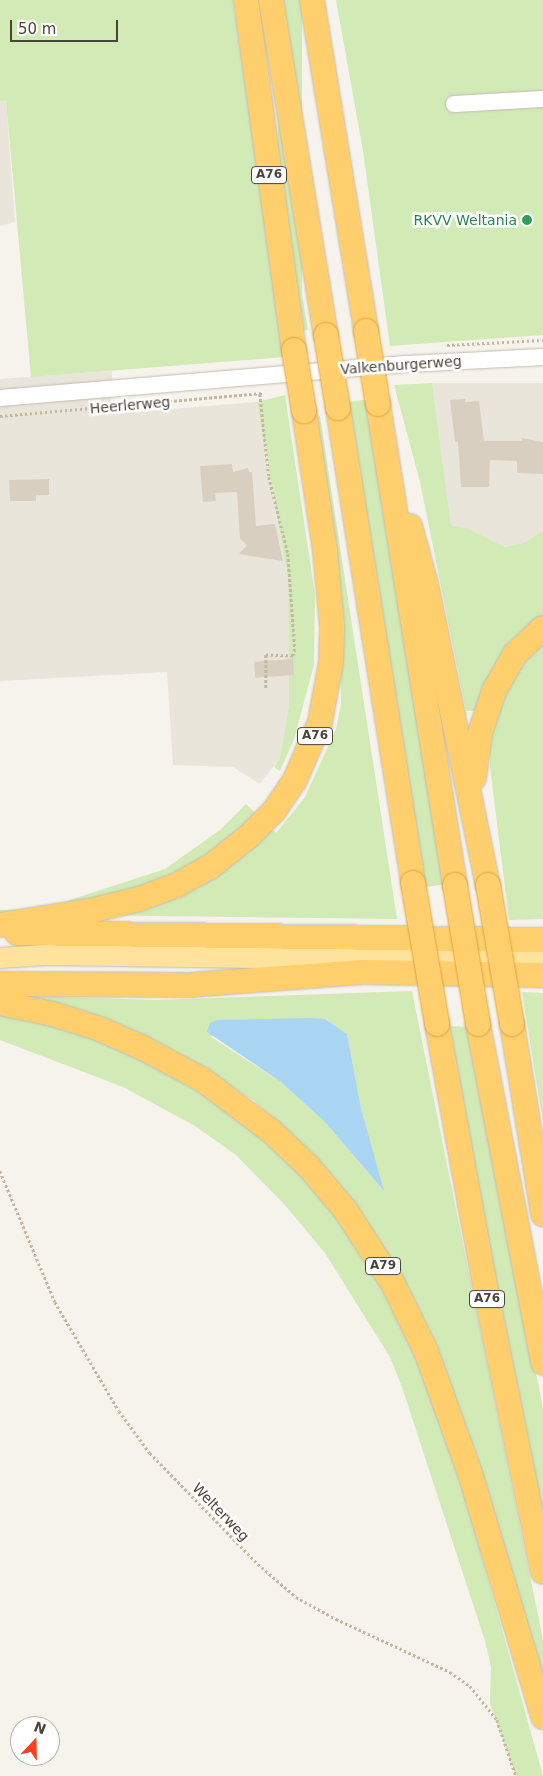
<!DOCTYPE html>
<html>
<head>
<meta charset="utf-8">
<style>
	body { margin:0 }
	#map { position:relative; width:543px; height:1776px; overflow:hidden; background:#f6f3ec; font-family:"DejaVu Sans",sans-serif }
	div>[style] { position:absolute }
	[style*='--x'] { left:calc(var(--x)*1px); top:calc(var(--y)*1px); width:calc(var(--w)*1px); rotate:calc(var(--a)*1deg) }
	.residential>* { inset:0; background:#eae5da }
	.green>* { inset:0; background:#d2eab5; transform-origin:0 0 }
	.water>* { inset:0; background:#a9d4f2 }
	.building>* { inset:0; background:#d8cfc1; transform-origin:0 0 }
	.path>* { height:2.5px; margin-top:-1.25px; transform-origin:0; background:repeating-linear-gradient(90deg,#c4b79f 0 2.5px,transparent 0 5px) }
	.roads { filter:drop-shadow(0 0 1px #c2bbae) drop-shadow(0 0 1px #c2bbae) }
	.minor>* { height:16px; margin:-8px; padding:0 8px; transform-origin:8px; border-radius:8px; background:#fff }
	.major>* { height:20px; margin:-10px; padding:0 10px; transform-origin:10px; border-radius:10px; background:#ffe39c }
	.highway>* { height:24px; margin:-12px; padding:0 12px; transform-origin:12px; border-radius:12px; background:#ffcf6e }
	.bridges { filter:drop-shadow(0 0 1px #e0a43c) drop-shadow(0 0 1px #e0a43c) }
	.highway-bridge>* { height:24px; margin:-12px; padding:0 12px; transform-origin:12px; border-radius:12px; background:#ffcf6e }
	.dots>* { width:14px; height:14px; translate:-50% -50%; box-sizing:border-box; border:2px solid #fff; border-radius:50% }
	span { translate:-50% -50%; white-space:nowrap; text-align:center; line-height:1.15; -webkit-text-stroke:5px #fff; paint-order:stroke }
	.shield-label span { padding:1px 4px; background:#fff; border:1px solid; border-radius:4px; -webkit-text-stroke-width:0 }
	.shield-label { font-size:12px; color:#4b4439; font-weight:700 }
	.leisure-label { font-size:14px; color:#27864d }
	.right { translate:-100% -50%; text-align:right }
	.street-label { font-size:14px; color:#4b4439 }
	.north { position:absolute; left:10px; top:1716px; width:50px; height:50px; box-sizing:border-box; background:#fff; border:1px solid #b7b4b0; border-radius:50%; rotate:21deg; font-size:14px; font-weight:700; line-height:20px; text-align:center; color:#4b4439 }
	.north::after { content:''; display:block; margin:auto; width:18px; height:22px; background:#fc3f1d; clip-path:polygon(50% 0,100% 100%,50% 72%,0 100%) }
	.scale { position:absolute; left:10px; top:20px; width:108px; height:22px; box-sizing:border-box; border:2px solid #4b4439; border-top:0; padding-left:6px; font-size:15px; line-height:18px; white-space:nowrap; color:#4b4439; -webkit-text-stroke:4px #fff; paint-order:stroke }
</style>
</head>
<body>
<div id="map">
	<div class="residential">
		<div style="clip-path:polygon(0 101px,6px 101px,15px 222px,0 226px)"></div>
		<div style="clip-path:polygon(112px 371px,111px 414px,257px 402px,288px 578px,289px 706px,280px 758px,260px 784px,233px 767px,173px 765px,167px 672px,0 681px,0 379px)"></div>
		<div style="clip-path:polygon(432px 383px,543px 383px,543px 531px,523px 543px,505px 547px,467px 528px,451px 525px)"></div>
	</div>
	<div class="green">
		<div style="clip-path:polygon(0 0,233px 0,285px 357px,31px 377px,6px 101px,0 101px)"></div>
		<div style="clip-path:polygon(254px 0,308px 330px,299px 331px)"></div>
		<div style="left:278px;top:0;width:24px;height:336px"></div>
		<div style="clip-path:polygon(336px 0,543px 0,543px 335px,390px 346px,363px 151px)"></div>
		<div style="clip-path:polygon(432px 383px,451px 525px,467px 528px,505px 547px,523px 543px,543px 531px,543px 616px,536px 620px,476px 711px,466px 711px,420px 482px,394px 385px)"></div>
		<div style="clip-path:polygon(285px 395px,315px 595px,314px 665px,294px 739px,280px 771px,274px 767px,280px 758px,289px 706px,288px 578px,257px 402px)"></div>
		<div style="left:369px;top:399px;width:491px;height:24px;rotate:81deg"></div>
		<div style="clip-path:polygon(320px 416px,397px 919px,0 914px,0 910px,42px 909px,165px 869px,220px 830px,246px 804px,276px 833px,305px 797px,336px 729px,341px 704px,339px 614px,313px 417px)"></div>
		<div style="clip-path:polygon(543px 641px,543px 919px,509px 920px,490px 767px,490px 743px,497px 709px,527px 657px)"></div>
		<div style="clip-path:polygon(evenodd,412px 991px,543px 1640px,543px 1702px,439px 1366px,289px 1134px,254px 1101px,190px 1060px,10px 996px,157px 1000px,412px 991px,325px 1019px,347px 1034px,361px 1108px,383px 1190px,325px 1122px,281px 1082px,211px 1037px,249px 1021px,325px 1019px)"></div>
		<div style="clip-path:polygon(522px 992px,543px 993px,543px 1122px)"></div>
		<div style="clip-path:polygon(0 1012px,52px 1023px,141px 1057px,194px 1085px,245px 1120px,317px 1190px,372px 1265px,428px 1381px,456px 1464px,543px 1776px,516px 1776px,490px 1704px,491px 1667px,485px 1641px,402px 1387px,390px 1357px,325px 1253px,284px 1204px,236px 1155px,195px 1126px,123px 1087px,0 1040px)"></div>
		<div style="clip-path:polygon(448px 1026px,470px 1027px,501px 1209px,543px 1407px,543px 1538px)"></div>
	</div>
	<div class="water">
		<div style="clip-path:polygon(308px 1018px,325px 1019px,347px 1034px,361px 1108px,384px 1191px,325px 1122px,281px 1082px,207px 1032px,210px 1023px,217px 1020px)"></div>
	</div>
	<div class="building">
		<div style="clip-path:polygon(465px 399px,465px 402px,479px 401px,484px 441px,522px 441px,522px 438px,543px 442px,543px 474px,517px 473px,517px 461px,490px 460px,489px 487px,461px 487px,458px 442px,455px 442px,450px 400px)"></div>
		<div style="clip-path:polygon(232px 464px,233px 472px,248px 468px,249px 472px,252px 472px,256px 526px,275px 524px,283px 561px,239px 554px,247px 545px,240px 539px,237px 492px,215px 493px,216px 501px,203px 502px,200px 466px)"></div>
		<div style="clip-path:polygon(49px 479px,49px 495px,36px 495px,36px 501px,10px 501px,9px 480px)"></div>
		<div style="left:293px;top:659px;width:16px;height:39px;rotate:86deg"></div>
	</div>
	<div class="path">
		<div style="--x:447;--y:345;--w:96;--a:-3"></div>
		<div style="--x:260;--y:394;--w:83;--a:83.8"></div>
		<div style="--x:269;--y:477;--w:79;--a:76.1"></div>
		<div style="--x:288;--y:554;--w:95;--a:85.8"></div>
		<div style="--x:295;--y:649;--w:7;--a:106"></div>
		<div style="--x:293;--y:656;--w:27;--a:-178"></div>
		<div style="--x:266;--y:655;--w:33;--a:90"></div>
		<div style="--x:0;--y:416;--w:263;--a:-5"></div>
		<div style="--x:0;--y:1171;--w:142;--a:67.2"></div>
		<div style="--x:55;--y:1302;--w:126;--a:59.6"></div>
		<div style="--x:119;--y:1411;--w:52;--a:53.6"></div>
		<div style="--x:150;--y:1453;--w:155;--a:45.8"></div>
		<div style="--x:258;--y:1564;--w:50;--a:41"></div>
		<div style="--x:296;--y:1597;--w:46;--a:28.8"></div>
		<div style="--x:336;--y:1619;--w:126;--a:24.9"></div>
		<div style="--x:450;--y:1672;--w:24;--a:35"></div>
		<div style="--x:470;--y:1686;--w:43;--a:51.5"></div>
		<div style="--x:497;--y:1720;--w:59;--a:71.3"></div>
	</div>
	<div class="roads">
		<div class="minor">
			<div style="--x:454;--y:104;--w:89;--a:-3.2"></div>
			<div style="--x:0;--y:398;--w:409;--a:-4.8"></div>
			<div style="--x:408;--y:364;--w:135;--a:-3"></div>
		</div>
		<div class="major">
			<div style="--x:0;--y:958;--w:45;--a:-3.8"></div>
			<div style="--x:45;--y:955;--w:498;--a:0.8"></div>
		</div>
		<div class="highway">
			<div style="--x:246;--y:0;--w:353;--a:82.2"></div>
			<div style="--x:271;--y:0;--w:339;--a:80.7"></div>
			<div style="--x:312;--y:0;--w:335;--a:80.7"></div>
			<div style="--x:378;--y:404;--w:487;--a:80.9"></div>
			<div style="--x:338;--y:408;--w:481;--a:81"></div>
			<div style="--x:410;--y:526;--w:60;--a:74.6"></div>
			<div style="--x:426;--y:584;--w:307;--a:78.4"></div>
			<div style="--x:474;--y:778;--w:45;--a:-82.4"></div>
			<div style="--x:480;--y:733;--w:44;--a:-71.6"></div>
			<div style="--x:494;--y:691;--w:43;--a:-60.4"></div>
			<div style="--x:515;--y:654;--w:38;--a:-43"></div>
			<div style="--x:0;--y:925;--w:95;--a:-9.1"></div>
			<div style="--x:94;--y:910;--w:46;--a:-13.7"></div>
			<div style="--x:139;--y:899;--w:40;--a:-20.2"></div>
			<div style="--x:177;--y:885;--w:38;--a:-29"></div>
			<div style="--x:210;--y:867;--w:50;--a:-38.5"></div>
			<div style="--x:249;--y:836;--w:35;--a:-45"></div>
			<div style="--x:274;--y:811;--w:37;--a:-56"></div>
			<div style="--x:295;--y:780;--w:63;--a:-66.7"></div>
			<div style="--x:320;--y:722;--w:61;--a:-79.6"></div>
			<div style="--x:331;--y:662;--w:36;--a:-88"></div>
			<div style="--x:332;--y:626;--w:76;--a:-95.3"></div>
			<div style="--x:325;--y:550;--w:141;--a:-98.6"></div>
			<div style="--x:17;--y:933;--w:526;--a:0.76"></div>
			<div style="--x:0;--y:984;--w:190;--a:0.3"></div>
			<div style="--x:190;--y:985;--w:173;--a:-4.3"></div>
			<div style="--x:363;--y:972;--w:180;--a:1"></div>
			<div style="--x:0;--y:1003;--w:54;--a:11.7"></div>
			<div style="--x:53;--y:1014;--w:49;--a:17.7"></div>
			<div style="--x:100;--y:1029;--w:47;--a:23.8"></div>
			<div style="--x:143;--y:1048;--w:68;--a:28.1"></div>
			<div style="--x:203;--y:1080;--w:85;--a:36.9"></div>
			<div style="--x:271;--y:1131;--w:52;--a:43.5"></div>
			<div style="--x:309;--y:1167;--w:57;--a:49.9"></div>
			<div style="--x:346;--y:1211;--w:85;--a:57.1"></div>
			<div style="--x:392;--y:1282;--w:77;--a:63.8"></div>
			<div style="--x:426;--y:1351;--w:130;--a:70.2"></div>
			<div style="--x:470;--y:1473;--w:255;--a:73.3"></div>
			<div style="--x:437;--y:1024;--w:293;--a:79.6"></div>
			<div style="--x:490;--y:1312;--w:265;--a:78.5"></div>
			<div style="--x:478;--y:1024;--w:345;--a:79.1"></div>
			<div style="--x:512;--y:1024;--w:193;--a:80.7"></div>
		</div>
	</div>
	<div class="bridges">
		<div class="highway-bridge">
			<div style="--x:366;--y:331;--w:74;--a:80.7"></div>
			<div style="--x:326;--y:335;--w:74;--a:80.7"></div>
			<div style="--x:294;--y:350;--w:62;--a:80.7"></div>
			<div style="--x:413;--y:883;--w:143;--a:80.3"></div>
			<div style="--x:455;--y:885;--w:141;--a:80.6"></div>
			<div style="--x:488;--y:885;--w:141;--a:80.2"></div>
		</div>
	</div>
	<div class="dots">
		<div style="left:527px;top:220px;background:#2e9e5b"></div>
	</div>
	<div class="shield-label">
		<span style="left:269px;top:175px">A76</span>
		<span style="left:315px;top:736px">A76</span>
		<span style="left:383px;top:1266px">A79</span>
		<span style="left:487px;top:1299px">A76</span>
	</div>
	<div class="leisure-label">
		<span class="right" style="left:517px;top:220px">RKVV Weltania</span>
	</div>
	<div class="street-label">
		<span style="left:401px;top:365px;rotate:-4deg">Valkenburgerweg</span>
		<span style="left:130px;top:405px;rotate:-5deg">Heerlerweg</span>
		<span style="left:221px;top:1512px;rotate:46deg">Welterweg</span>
	</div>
	<div class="north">N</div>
	<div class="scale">50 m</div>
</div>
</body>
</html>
